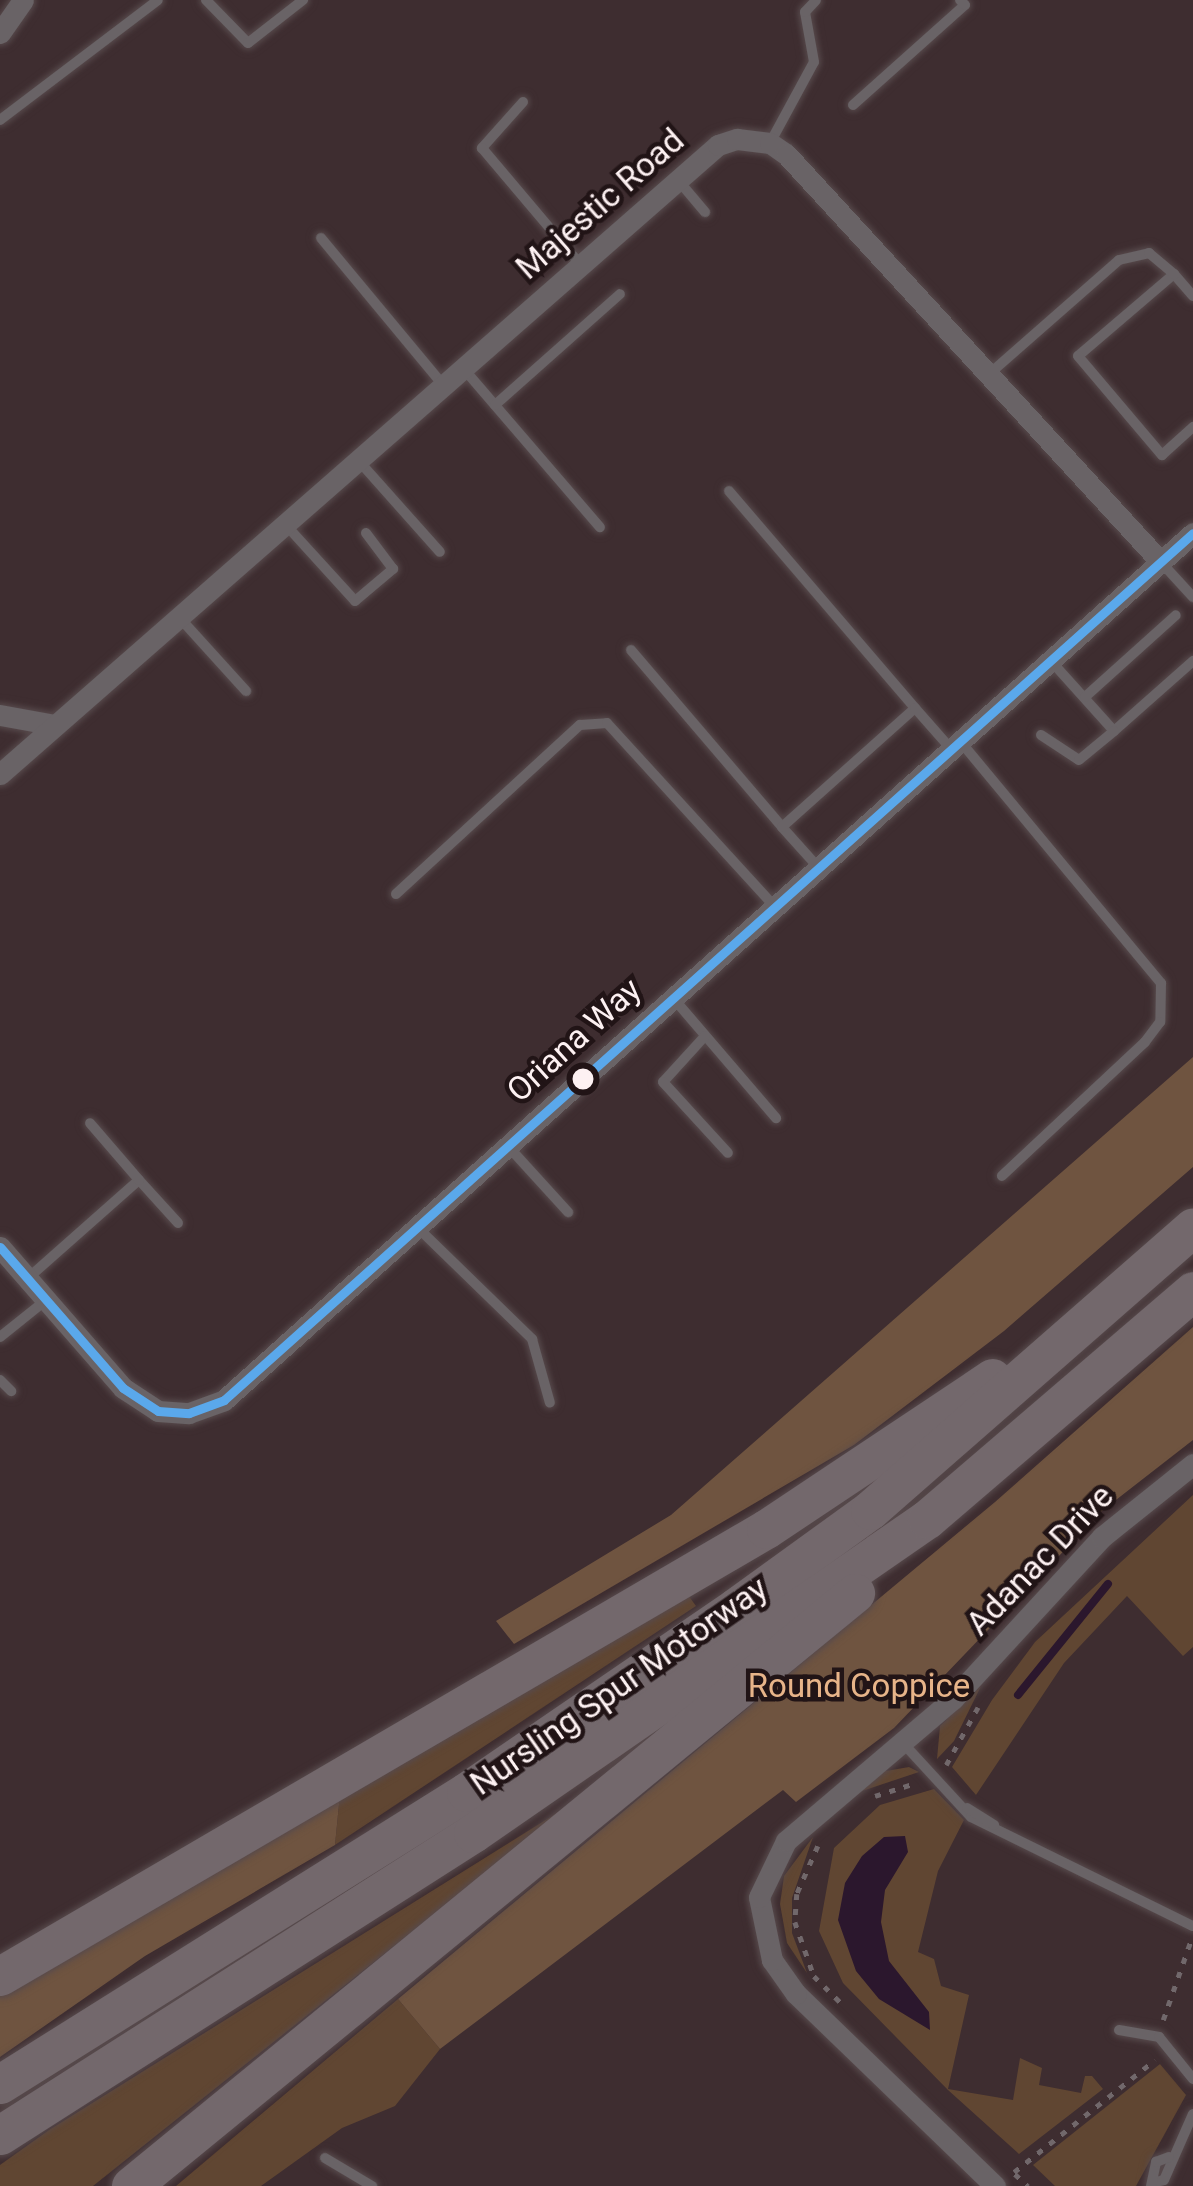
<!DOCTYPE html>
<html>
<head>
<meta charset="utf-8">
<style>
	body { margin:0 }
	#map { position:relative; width:1193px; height:2186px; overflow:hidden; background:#3e2d30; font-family:Roboto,sans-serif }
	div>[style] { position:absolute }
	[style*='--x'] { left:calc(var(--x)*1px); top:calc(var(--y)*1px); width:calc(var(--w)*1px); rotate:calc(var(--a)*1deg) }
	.green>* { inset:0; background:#604632 }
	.forest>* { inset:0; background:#6f5440 }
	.water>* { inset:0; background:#2b172d }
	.stream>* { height:8px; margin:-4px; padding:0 4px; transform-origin:4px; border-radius:4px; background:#2b172d }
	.path>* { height:4.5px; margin-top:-2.25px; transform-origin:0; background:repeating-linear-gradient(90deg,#71686b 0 6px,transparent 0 15px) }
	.roads { filter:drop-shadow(0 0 3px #574a4c) drop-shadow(0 0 3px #574a4c) }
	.lane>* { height:10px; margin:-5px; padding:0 5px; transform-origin:5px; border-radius:5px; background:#696366 }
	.street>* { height:21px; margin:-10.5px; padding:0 10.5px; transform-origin:10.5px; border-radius:10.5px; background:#696366 }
	.highway>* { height:39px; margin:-19.5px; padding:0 19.5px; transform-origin:19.5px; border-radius:19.5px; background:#73686c }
	.bus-1>* { height:9px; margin:-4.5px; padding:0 4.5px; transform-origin:4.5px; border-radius:4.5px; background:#5aa8eb }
	.dots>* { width:33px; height:33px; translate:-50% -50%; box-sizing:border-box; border:6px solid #211416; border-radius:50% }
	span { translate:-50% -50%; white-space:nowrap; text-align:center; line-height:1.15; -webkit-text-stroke:9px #211416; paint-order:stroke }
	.street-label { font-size:33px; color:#fdf1f2 }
	.park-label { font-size:33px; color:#e7b489 }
</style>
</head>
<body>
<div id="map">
	<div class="green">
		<div style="clip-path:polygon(1193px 1495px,1193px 1647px,1183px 1656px,1127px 1596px,1064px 1663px,976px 1795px,952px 1767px,992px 1700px,1035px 1642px)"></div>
		<div style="clip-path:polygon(688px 1595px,696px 1606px,335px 1845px,340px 1794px)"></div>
		<div style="clip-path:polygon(981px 1686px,954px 1741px,937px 1759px,940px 1726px)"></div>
		<div style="clip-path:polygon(909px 1767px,919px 1772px,859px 1792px,880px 1772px)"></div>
		<div style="clip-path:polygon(934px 1789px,964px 1820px,938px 1871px,918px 1952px,934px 1959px,941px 1986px,969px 1995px,948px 2089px,1013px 2100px,1020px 2058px,1042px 2068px,1039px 2085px,1081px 2093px,1085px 2076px,1092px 2076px,1103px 2089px,1019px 2154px,948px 2090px,843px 1983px,819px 1931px,834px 1848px,880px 1805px)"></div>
		<div style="clip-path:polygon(576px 1801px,93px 2186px,0 2186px,0 2165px,49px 2130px)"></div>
		<div style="clip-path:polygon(813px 1837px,792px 1898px,792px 1933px,807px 1973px,787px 1943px,780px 1904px,784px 1876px)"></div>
		<div style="clip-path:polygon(398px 1999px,440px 2049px,395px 2106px,342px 2128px,261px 2186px,176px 2186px)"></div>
		<div style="clip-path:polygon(1160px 2064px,1186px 2095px,1136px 2186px,1055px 2186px,1033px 2165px)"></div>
	</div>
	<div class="forest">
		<div style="clip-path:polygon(1193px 1057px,1193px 1167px,1004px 1331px,854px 1445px,514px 1644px,496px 1621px,671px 1515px)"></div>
		<div style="clip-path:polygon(1193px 1327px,1193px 1440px,1103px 1510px,894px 1728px,796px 1802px,783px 1790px,440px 2049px,398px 1999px,995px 1502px)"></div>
		<div style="clip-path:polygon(340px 1794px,335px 1845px,145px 1956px,0 2057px,0 1992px)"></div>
	</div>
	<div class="water">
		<div style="clip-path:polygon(905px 1836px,908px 1852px,885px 1890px,881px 1922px,889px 1961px,929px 2012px,930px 2030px,879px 1999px,856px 1971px,838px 1920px,845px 1883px,862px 1856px,884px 1837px)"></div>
	</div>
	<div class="stream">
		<div style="--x:1018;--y:1695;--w:143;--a:-51"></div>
	</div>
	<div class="path">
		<div style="--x:946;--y:1765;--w:66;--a:-61.1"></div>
		<div style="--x:875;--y:1796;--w:43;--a:-17.6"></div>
		<div style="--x:818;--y:1846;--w:52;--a:113.6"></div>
		<div style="--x:797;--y:1894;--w:28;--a:94"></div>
		<div style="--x:795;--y:1922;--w:57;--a:70.6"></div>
		<div style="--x:814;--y:1976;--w:37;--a:45"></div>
		<div style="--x:1163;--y:2020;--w:85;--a:-70.7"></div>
		<div style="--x:1014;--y:2172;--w:180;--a:-38.5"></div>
		<div style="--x:1015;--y:2174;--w:18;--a:43"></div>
	</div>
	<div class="roads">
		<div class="lane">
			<div style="--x:206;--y:0;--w:60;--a:45.7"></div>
			<div style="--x:248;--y:43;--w:70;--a:-38"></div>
			<div style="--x:523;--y:102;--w:62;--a:131.7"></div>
			<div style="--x:482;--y:148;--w:153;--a:49.8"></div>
			<div style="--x:853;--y:105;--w:150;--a:-41.8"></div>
			<div style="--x:965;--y:5;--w:7;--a:-135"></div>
			<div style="--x:0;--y:120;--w:198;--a:-37.2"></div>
			<div style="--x:770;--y:143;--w:92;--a:-61.5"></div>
			<div style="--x:814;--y:62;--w:51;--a:-100.2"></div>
			<div style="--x:805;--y:12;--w:16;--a:-47"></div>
			<div style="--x:678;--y:180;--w:42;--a:49.8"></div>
			<div style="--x:321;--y:238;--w:191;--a:50.3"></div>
			<div style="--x:1193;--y:296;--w:29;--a:-131"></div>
			<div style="--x:1174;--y:274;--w:126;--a:139.5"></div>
			<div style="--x:1078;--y:356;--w:130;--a:49.7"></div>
			<div style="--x:1162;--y:455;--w:42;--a:-42.1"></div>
			<div style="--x:463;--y:368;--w:210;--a:49.3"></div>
			<div style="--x:988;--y:375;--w:174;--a:-41.3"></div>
			<div style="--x:1119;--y:260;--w:31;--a:-13"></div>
			<div style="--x:1149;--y:253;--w:33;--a:40"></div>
			<div style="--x:495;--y:405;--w:167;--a:-41.6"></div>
			<div style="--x:358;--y:460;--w:123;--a:48.3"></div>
			<div style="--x:729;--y:491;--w:286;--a:49.4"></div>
			<div style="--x:285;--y:524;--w:104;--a:47.7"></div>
			<div style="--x:355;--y:601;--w:50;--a:-40.1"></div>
			<div style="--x:393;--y:569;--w:45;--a:-126.9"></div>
			<div style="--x:1160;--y:561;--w:49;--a:47.5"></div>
			<div style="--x:179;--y:617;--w:100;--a:47.8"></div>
			<div style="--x:631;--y:650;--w:233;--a:49.5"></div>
			<div style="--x:1051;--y:661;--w:94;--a:48"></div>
			<div style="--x:1114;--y:731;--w:106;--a:-41.5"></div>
			<div style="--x:1085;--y:697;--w:122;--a:-42"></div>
			<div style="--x:1041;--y:735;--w:45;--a:33.3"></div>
			<div style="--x:1079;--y:760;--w:45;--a:-39.6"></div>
			<div style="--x:960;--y:741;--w:315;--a:50.3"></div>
			<div style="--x:1161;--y:983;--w:39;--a:91"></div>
			<div style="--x:1160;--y:1022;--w:25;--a:127"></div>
			<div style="--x:1145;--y:1042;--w:196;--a:136.9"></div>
			<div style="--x:817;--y:866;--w:52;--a:-131.9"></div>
			<div style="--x:782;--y:827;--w:178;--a:-41.8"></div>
			<div style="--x:915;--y:708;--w:55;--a:48.7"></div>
			<div style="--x:396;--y:894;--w:250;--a:-42.6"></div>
			<div style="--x:580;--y:725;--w:27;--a:-4"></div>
			<div style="--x:607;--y:723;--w:246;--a:47.6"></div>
			<div style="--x:674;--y:999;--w:157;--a:49.4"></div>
			<div style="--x:705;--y:1036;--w:62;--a:132.4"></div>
			<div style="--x:663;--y:1082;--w:96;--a:47.5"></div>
			<div style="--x:507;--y:1145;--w:91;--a:47.7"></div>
			<div style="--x:139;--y:1180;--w:58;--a:47.8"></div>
			<div style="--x:417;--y:1227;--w:161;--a:44.2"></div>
			<div style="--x:532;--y:1339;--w:66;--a:74.3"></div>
			<div style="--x:27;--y:1279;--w:149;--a:-41.5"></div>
			<div style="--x:139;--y:1180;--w:75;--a:-130.7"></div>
			<div style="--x:0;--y:1337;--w:59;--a:-38.8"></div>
			<div style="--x:0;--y:1380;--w:16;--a:45"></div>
			<div style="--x:903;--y:1743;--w:100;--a:47.4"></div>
			<div style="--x:971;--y:1817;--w:247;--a:26.2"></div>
			<div style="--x:967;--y:1808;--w:32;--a:32"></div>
			<div style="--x:1119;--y:2030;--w:41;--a:9.9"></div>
			<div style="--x:1159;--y:2037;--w:54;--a:51"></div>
			<div style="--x:325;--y:2158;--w:55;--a:30.8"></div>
			<div style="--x:1152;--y:2183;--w:12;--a:-14"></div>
			<div style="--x:1164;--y:2180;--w:72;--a:-66.3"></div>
			<div style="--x:1151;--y:2186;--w:25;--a:-78"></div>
			<div style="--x:1156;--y:2162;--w:14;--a:-21"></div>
		</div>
		<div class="street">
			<div style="--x:0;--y:33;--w:40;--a:-55.1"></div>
			<div style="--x:0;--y:715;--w:56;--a:10.3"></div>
			<div style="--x:0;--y:774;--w:955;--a:-41.22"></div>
			<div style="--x:718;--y:145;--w:20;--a:-18"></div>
			<div style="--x:737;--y:139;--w:33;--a:7"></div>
			<div style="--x:770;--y:143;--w:19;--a:35"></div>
			<div style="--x:786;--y:154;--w:553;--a:47.42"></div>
			<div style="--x:0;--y:1247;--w:187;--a:48.9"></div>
			<div style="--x:123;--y:1388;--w:42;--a:33.3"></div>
			<div style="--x:158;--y:1411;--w:31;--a:4"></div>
			<div style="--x:189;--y:1413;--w:37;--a:-20"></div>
			<div style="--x:224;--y:1400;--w:1300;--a:-41.82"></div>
			<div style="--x:995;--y:2186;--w:277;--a:-136"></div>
			<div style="--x:796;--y:1994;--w:42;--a:-125.2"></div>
			<div style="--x:772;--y:1960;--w:64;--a:-101.7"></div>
			<div style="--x:759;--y:1897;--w:62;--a:-64.3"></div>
			<div style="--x:786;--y:1841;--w:219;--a:-40.4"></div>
			<div style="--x:953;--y:1699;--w:220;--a:-47.4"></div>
			<div style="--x:1102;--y:1537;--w:117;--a:-38.7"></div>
		</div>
		<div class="highway">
			<div style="--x:0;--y:1976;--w:887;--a:-30.27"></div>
			<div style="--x:766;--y:1529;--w:272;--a:-33.7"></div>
			<div style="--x:0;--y:2084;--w:550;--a:-32.07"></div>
			<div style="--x:466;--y:1792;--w:327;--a:-34.4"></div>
			<div style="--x:736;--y:1607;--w:165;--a:-35.9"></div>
			<div style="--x:870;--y:1510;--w:429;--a:-41.2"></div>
			<div style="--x:0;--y:2135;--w:561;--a:-32.56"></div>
			<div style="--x:473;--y:1833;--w:552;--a:-34.67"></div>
			<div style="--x:927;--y:1519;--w:350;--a:-40.6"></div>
			<div style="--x:131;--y:2186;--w:936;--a:-39.32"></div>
		</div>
	</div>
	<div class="bus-1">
		<div style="--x:0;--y:1247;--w:187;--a:48.9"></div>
		<div style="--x:123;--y:1388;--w:42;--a:33.3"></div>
		<div style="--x:158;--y:1411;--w:31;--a:4"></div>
		<div style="--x:189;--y:1413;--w:37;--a:-20"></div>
		<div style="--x:224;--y:1400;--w:1300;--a:-41.82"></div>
	</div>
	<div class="dots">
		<div style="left:583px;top:1079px;background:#fdf1f2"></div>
	</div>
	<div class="street-label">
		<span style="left:600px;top:204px;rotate:-41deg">Majestic Road</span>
		<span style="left:574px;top:1040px;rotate:-42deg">Oriana Way</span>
		<span style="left:1040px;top:1560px;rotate:-46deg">Adanac Drive</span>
		<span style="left:619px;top:1686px;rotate:-35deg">Nursling Spur Motorway</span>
	</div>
	<div class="park-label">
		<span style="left:859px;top:1686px">Round Coppice</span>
	</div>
</div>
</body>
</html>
